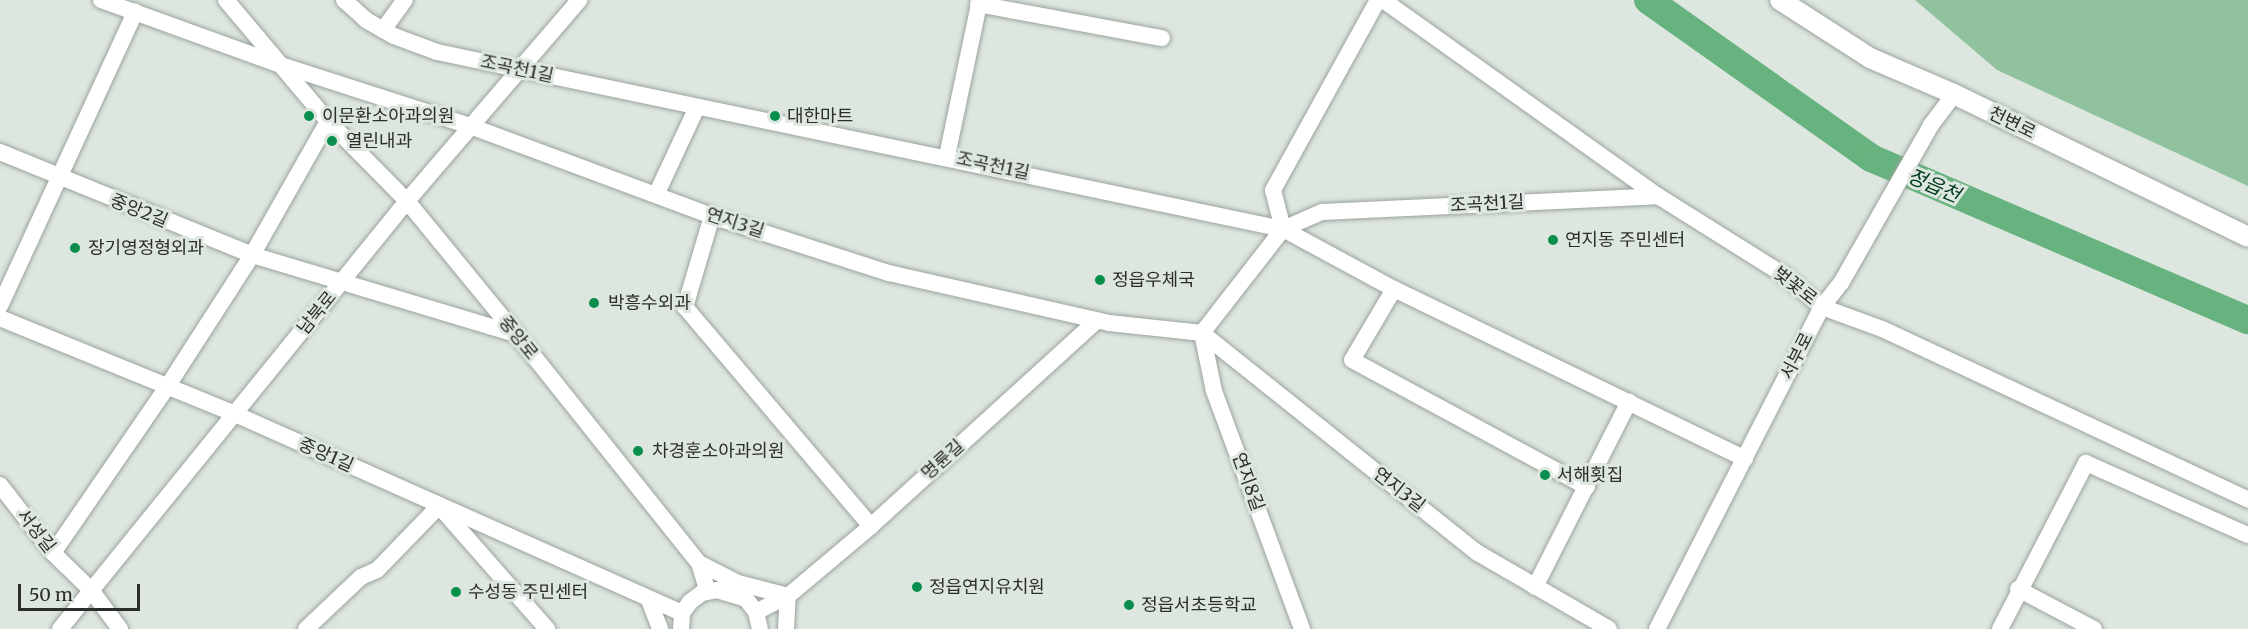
<!DOCTYPE html>
<html>
<head>
<meta charset="utf-8">
<style>
	body { margin:0 }
	#map { position:relative; width:2248px; height:629px; overflow:hidden; background:#dde6df; font-family:Merriweather,"Noto Sans KR",serif }
	div>[style] { position:absolute }
	[style*='--x'] { left:calc(var(--x)*1px); top:calc(var(--y)*1px); width:calc(var(--w)*1px); rotate:calc(var(--a)*1deg) }
	.green>* { inset:0; background:#91c29e }
	.river>* { height:28px; margin:-14px; padding:0 14px; transform-origin:14px; border-radius:14px; background:#67b37f }
	.roads { filter:drop-shadow(0 0 2px #9ba39d) drop-shadow(0 0 2px #9ba39d) }
	.minor>* { height:16px; margin:-8px; padding:0 8px; transform-origin:8px; border-radius:8px; background:#fff }
	.major>* { height:20px; margin:-10px; padding:0 10px; transform-origin:10px; border-radius:10px; background:#fff }
	.dots>* { width:16px; height:16px; translate:-50% -50%; box-sizing:border-box; border:3px solid #dde6df; border-radius:50% }
	span { translate:-50% -50%; white-space:nowrap; text-align:center; line-height:1.15; -webkit-text-stroke:6px #dde6df; paint-order:stroke }
	.street-label { font-size:18px; color:#2b2f2c }
	.poi-label { font-size:18px; color:#2b2f2c }
	.left { translate:0 -50%; text-align:left }
	.water-label { font-size:20px; color:#003c1b; font-style:italic }
	.scale { position:absolute; left:18px; top:584px; width:122px; height:27px; box-sizing:border-box; border:3px solid #2b2f2c; border-top:0; padding-left:8px; font-size:18px; line-height:21px; white-space:nowrap; color:#2b2f2c; -webkit-text-stroke:4px #dde6df; paint-order:stroke }
</style>
</head>
<body>
<div id="map">
	<div class="green">
		<div style="clip-path:polygon(1915px 0,2248px 0,2248px 186px,1997px 70px)"></div>
	</div>
	<div class="river">
		<div style="--x:1648;--y:0;--w:273;--a:35.3"></div>
		<div style="--x:1871;--y:158;--w:410;--a:23.3"></div>
	</div>
	<div class="roads">
		<div class="minor">
			<div style="--x:101;--y:0;--w:191;--a:19.9"></div>
			<div style="--x:281;--y:65;--w:199;--a:17.9"></div>
			<div style="--x:470;--y:126;--w:258;--a:20.4"></div>
			<div style="--x:712;--y:216;--w:186;--a:17.9"></div>
			<div style="--x:889;--y:273;--w:226;--a:12.8"></div>
			<div style="--x:1109;--y:323;--w:94;--a:6.1"></div>
			<div style="--x:1202;--y:333;--w:353;--a:38.6"></div>
			<div style="--x:1478;--y:553;--w:151;--a:30.1"></div>
			<div style="--x:226;--y:0;--w:158;--a:49.9"></div>
			<div style="--x:328;--y:121;--w:112;--a:45.4"></div>
			<div style="--x:407;--y:201;--w:172;--a:50.7"></div>
			<div style="--x:516;--y:334;--w:293;--a:51.4"></div>
			<div style="--x:699;--y:563;--w:30;--a:73"></div>
			<div style="--x:344;--y:0;--w:30;--a:42"></div>
			<div style="--x:366;--y:20;--w:32;--a:30"></div>
			<div style="--x:394;--y:36;--w:46;--a:20.4"></div>
			<div style="--x:437;--y:52;--w:864;--a:11.82"></div>
			<div style="--x:1283;--y:229;--w:43;--a:-23.6"></div>
			<div style="--x:1322;--y:212;--w:336;--a:-2.7"></div>
			<div style="--x:1383;--y:0;--w:338;--a:35.5"></div>
			<div style="--x:1658;--y:196;--w:149;--a:32.1"></div>
			<div style="--x:1784;--y:275;--w:50;--a:40.1"></div>
			<div style="--x:1822;--y:307;--w:64;--a:20.1"></div>
			<div style="--x:1882;--y:329;--w:404;--a:25"></div>
			<div style="--x:978;--y:4;--w:187;--a:10.5"></div>
			<div style="--x:383;--y:30;--w:37;--a:-54"></div>
			<div style="--x:0;--y:152;--w:272;--a:22.2"></div>
			<div style="--x:252;--y:255;--w:276;--a:16.7"></div>
			<div style="--x:947;--y:156;--w:159;--a:-78.1"></div>
			<div style="--x:656;--y:195;--w:97;--a:-65"></div>
			<div style="--x:712;--y:216;--w:95;--a:106.5"></div>
			<div style="--x:685;--y:307;--w:287;--a:49.7"></div>
			<div style="--x:1283;--y:229;--w:126;--a:28.4"></div>
			<div style="--x:1394;--y:289;--w:390;--a:25.8"></div>
			<div style="--x:1283;--y:229;--w:132;--a:127.9"></div>
			<div style="--x:1202;--y:333;--w:59;--a:78.3"></div>
			<div style="--x:1214;--y:391;--w:254;--a:69.7"></div>
			<div style="--x:1283;--y:229;--w:40;--a:-104.4"></div>
			<div style="--x:1273;--y:190;--w:217;--a:-61.1"></div>
			<div style="--x:1394;--y:289;--w:82;--a:120.6"></div>
			<div style="--x:1352;--y:360;--w:267;--a:28.4"></div>
			<div style="--x:0;--y:306;--w:324;--a:-65.3"></div>
			<div style="--x:0;--y:318;--w:254;--a:22.2"></div>
			<div style="--x:235;--y:414;--w:489;--a:24"></div>
			<div style="--x:0;--y:485;--w:86;--a:52.1"></div>
			<div style="--x:53;--y:553;--w:53;--a:44.2"></div>
			<div style="--x:91;--y:590;--w:49;--a:53.4"></div>
			<div style="--x:53;--y:553;--w:201;--a:-55.5"></div>
			<div style="--x:167;--y:387;--w:157;--a:-57.2"></div>
			<div style="--x:252;--y:255;--w:154;--a:-60.4"></div>
			<div style="--x:699;--y:563;--w:44;--a:27.1"></div>
			<div style="--x:738;--y:583;--w:52;--a:14.6"></div>
			<div style="--x:1535;--y:587;--w:208;--a:-63.1"></div>
			<div style="--x:2018;--y:589;--w:86;--a:27.8"></div>
			<div style="--x:649;--y:600;--w:31;--a:69"></div>
			<div style="--x:756;--y:612;--w:36;--a:-27"></div>
			<div style="--x:788;--y:596;--w:109;--a:-40.1"></div>
			<div style="--x:871;--y:526;--w:304;--a:-42.3"></div>
			<div style="--x:60;--y:629;--w:551;--a:-50.97"></div>
			<div style="--x:407;--y:201;--w:265;--a:-49.4"></div>
			<div style="--x:306;--y:629;--w:76;--a:-43.4"></div>
			<div style="--x:361;--y:577;--w:17;--a:-24"></div>
			<div style="--x:377;--y:570;--w:89;--a:-45.9"></div>
			<div style="--x:439;--y:506;--w:164;--a:48.7"></div>
			<div style="--x:681;--y:629;--w:16;--a:-86"></div>
			<div style="--x:682;--y:613;--w:14;--a:-54"></div>
			<div style="--x:690;--y:602;--w:15;--a:-37"></div>
			<div style="--x:702;--y:593;--w:15;--a:-11"></div>
			<div style="--x:717;--y:590;--w:30;--a:17"></div>
			<div style="--x:746;--y:599;--w:16;--a:52"></div>
			<div style="--x:756;--y:612;--w:17;--a:77"></div>
			<div style="--x:786;--y:629;--w:33;--a:-87"></div>
			<div style="--x:1657;--y:629;--w:362;--a:-62.9"></div>
			<div style="--x:1822;--y:307;--w:31;--a:-52"></div>
			<div style="--x:1841;--y:283;--w:182;--a:-60.3"></div>
			<div style="--x:1931;--y:125;--w:39;--a:-53"></div>
			<div style="--x:2000;--y:629;--w:187;--a:-62.6"></div>
			<div style="--x:2086;--y:463;--w:177;--a:24"></div>
		</div>
		<div class="major">
			<div style="--x:1780;--y:0;--w:107;--a:32.8"></div>
			<div style="--x:1870;--y:58;--w:91;--a:23.2"></div>
			<div style="--x:1954;--y:94;--w:327;--a:25.9"></div>
		</div>
	</div>
	<div class="dots">
		<div style="left:309px;top:116px;background:#098e4b"></div>
		<div style="left:775px;top:116px;background:#098e4b"></div>
		<div style="left:332px;top:141px;background:#098e4b"></div>
		<div style="left:1553px;top:240px;background:#098e4b"></div>
		<div style="left:75px;top:248px;background:#098e4b"></div>
		<div style="left:1100px;top:280px;background:#098e4b"></div>
		<div style="left:594px;top:303px;background:#098e4b"></div>
		<div style="left:638px;top:451px;background:#098e4b"></div>
		<div style="left:1545px;top:475px;background:#098e4b"></div>
		<div style="left:917px;top:587px;background:#098e4b"></div>
		<div style="left:456px;top:592px;background:#098e4b"></div>
		<div style="left:1129px;top:605px;background:#098e4b"></div>
	</div>
	<div class="street-label">
		<span style="left:517px;top:69px;rotate:12deg">조곡천1길</span>
		<span style="left:2012px;top:123px;rotate:26deg">천변로</span>
		<span style="left:993px;top:166px;rotate:12deg">조곡천1길</span>
		<span style="left:1487px;top:204px;rotate:-3deg">조곡천1길</span>
		<span style="left:139px;top:211px;rotate:22deg">중앙2길</span>
		<span style="left:735px;top:223px;rotate:18deg">연지3길</span>
		<span style="left:1795px;top:286px;rotate:38deg">벚꽃로</span>
		<span style="left:317px;top:313px;rotate:-51deg">남북로</span>
		<span style="left:518px;top:338px;rotate:51deg">중앙로</span>
		<span style="left:1797px;top:356px;rotate:-63deg">서부로</span>
		<span style="left:326px;top:455px;rotate:24deg">중앙1길</span>
		<span style="left:943px;top:460px;rotate:-42deg">명륜길</span>
		<span style="left:1248px;top:482px;rotate:70deg">연지8길</span>
		<span style="left:1399px;top:490px;rotate:38deg">연지3길</span>
		<span style="left:36px;top:531px;rotate:52deg">서성길</span>
	</div>
	<div class="poi-label">
		<span class="left" style="left:322px;top:116px">이문환소아과의원</span>
		<span class="left" style="left:787px;top:116px">대한마트</span>
		<span class="left" style="left:346px;top:141px">열린내과</span>
		<span class="left" style="left:1565px;top:240px">연지동 주민센터</span>
		<span class="left" style="left:88px;top:248px">장기영정형외과</span>
		<span class="left" style="left:1112px;top:280px">정읍우체국</span>
		<span class="left" style="left:608px;top:303px">박흥수외과</span>
		<span class="left" style="left:652px;top:451px">차경훈소아과의원</span>
		<span class="left" style="left:1557px;top:475px">서해횟집</span>
		<span class="left" style="left:929px;top:587px">정읍연지유치원</span>
		<span class="left" style="left:468px;top:592px">수성동 주민센터</span>
		<span class="left" style="left:1141px;top:605px">정읍서초등학교</span>
	</div>
	<div class="water-label">
		<span style="left:1934px;top:185px;rotate:23deg">정읍천</span>
	</div>
	<div class="scale">50 m</div>
</div>
</body>
</html>
